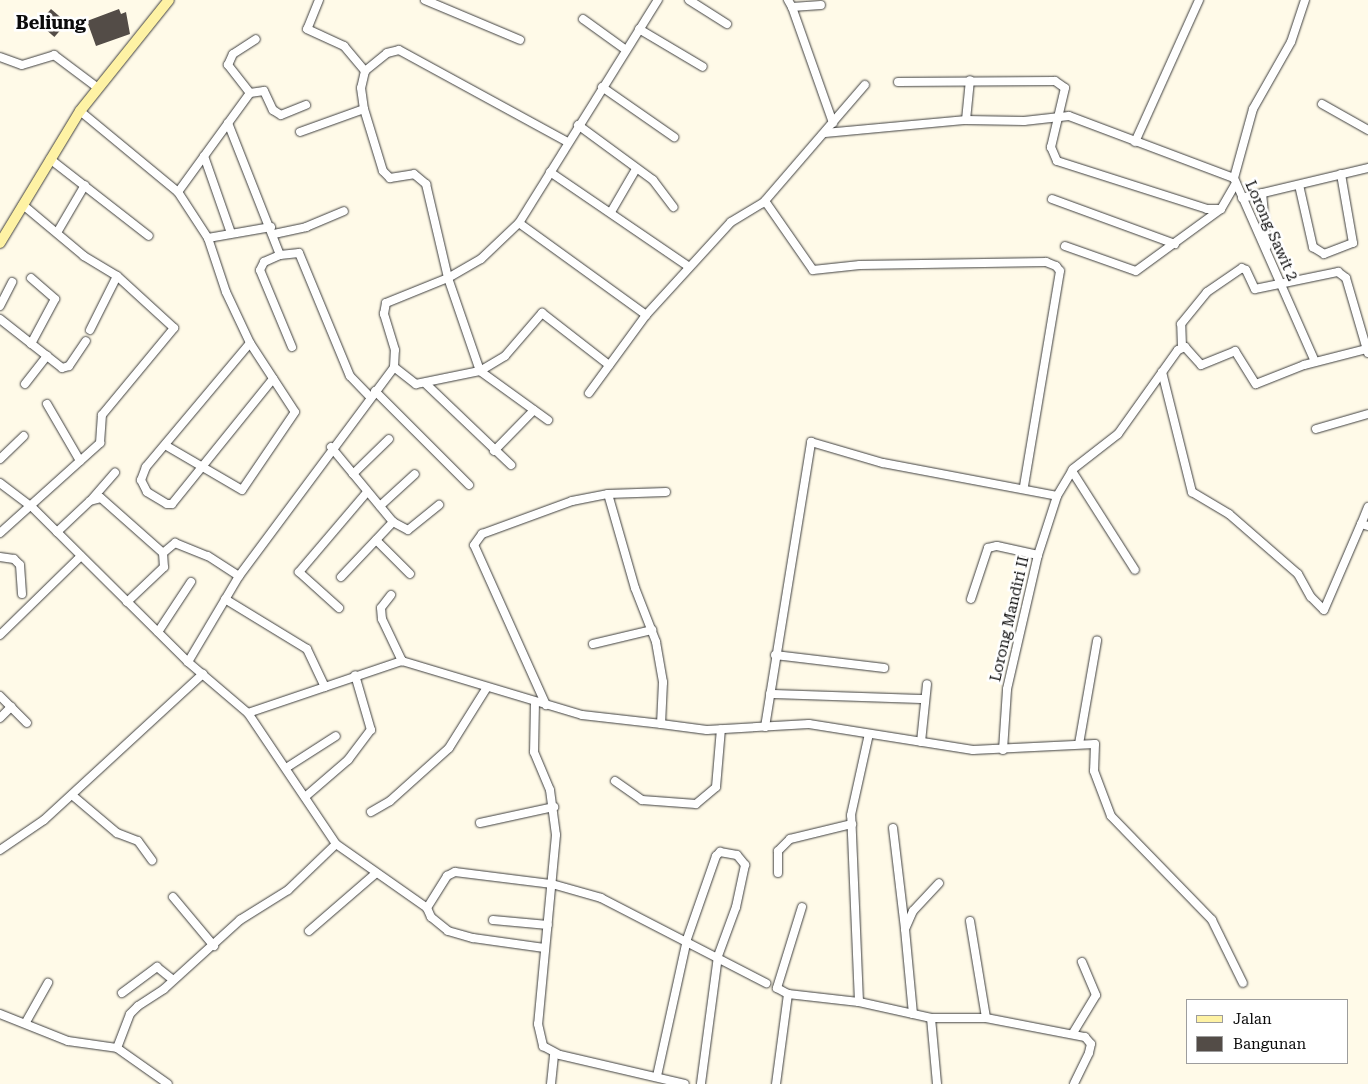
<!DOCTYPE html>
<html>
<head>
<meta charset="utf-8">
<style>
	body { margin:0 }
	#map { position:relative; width:1368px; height:1084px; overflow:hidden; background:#fffae8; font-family:"Roboto Serif",serif }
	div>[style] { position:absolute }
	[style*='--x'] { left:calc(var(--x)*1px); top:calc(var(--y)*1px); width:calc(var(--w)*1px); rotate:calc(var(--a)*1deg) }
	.building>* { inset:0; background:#534c47; transform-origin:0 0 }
	.roads { filter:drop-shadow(0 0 1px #3e3e3e) drop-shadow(0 0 1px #3e3e3e) }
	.minor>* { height:8px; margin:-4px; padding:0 4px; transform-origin:4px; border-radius:4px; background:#fff }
	.secondary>* { height:10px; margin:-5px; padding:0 5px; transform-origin:5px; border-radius:5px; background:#fef2a4 }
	span { translate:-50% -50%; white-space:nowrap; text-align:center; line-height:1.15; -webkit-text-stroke:5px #fff; paint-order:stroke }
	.street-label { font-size:15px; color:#0b0b0b }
	.quarter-label { font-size:18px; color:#0b0b0b; font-weight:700 }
	.legend { position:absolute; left:1186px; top:999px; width:162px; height:65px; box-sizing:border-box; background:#fff; border:1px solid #9d9d9d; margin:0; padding:6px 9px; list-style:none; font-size:15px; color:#0b0b0b }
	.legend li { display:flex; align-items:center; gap:10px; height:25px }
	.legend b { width:25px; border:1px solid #9d9d9d }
</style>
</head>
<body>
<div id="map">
	<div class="building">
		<div style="left:51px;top:9px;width:21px;height:19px;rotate:41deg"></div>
		<div style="clip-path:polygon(119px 9px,121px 14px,126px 12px,130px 34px,96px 46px,87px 21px)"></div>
	</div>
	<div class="roads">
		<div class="minor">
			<div style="--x:319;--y:0;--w:31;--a:112"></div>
			<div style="--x:307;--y:29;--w:41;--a:24.7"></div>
			<div style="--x:344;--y:46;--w:33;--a:50"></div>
			<div style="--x:365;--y:71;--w:17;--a:103"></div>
			<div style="--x:361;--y:88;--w:21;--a:82"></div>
			<div style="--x:364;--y:109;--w:65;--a:73"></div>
			<div style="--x:383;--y:171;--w:10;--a:45"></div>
			<div style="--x:390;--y:178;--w:24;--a:-9"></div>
			<div style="--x:414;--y:174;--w:16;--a:40"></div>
			<div style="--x:426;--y:184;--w:97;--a:76.8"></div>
			<div style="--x:448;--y:278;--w:98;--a:71"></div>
			<div style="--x:480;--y:371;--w:29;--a:-31"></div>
			<div style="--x:505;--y:356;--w:57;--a:-49.3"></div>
			<div style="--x:542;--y:313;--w:85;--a:37.8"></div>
			<div style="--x:425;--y:0;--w:103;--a:22.8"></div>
			<div style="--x:689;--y:0;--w:45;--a:32.3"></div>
			<div style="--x:788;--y:0;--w:8;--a:60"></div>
			<div style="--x:792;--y:7;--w:29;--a:-4"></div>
			<div style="--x:1305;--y:0;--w:44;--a:108.4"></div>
			<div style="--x:1291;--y:42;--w:77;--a:119.6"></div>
			<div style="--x:1253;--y:109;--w:72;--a:105.4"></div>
			<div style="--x:1234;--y:178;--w:201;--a:66.2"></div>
			<div style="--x:792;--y:7;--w:123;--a:70.5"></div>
			<div style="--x:583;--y:19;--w:53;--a:35.8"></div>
			<div style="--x:639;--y:29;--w:74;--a:30.7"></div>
			<div style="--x:0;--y:57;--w:23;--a:20"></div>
			<div style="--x:22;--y:65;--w:34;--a:-17"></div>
			<div style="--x:54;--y:55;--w:55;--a:36.9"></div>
			<div style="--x:365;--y:71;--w:28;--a:-39"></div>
			<div style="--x:387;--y:53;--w:12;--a:-14"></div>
			<div style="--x:399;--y:50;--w:192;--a:28.6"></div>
			<div style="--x:898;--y:82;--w:157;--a:-0.4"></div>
			<div style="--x:1055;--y:81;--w:12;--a:35"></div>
			<div style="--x:1065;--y:88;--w:61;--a:103.3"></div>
			<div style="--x:1051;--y:147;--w:15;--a:67"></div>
			<div style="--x:1057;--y:161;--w:157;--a:17.7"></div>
			<div style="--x:1207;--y:209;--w:14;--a:0"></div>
			<div style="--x:1221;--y:209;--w:28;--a:-60"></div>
			<div style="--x:602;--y:87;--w:88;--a:34.8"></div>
			<div style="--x:250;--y:93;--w:36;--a:-128"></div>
			<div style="--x:228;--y:65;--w:12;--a:-66"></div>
			<div style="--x:233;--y:54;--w:27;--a:-33"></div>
			<div style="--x:1322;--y:104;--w:53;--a:29.5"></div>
			<div style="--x:80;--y:111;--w:127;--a:39.6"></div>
			<div style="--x:178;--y:192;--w:55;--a:56.9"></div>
			<div style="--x:208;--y:238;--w:57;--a:71.6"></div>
			<div style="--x:226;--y:292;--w:56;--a:64.8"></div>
			<div style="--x:250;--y:343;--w:82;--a:56.9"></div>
			<div style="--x:295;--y:412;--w:94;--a:124.2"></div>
			<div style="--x:242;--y:490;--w:89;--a:-149.7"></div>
			<div style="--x:966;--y:120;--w:40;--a:-84.3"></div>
			<div style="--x:228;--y:123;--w:142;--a:68.5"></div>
			<div style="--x:578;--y:125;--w:93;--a:36.3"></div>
			<div style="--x:653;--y:180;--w:34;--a:53"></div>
			<div style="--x:300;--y:132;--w:68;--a:-19.8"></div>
			<div style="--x:825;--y:133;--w:142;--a:-5.3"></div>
			<div style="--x:966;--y:120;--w:58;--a:1"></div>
			<div style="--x:1024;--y:121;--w:45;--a:-6.3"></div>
			<div style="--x:1069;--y:116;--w:176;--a:20.6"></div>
			<div style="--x:1135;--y:142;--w:156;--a:-65.7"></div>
			<div style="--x:204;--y:156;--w:82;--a:70.7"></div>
			<div style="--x:50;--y:159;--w:125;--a:37.9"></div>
			<div style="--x:550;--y:172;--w:167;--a:34.3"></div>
			<div style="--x:1299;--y:185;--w:64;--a:77.3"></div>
			<div style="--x:1313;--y:247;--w:13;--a:32"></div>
			<div style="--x:1324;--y:254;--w:31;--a:-21"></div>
			<div style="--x:1353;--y:243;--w:70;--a:-99.9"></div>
			<div style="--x:178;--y:192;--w:122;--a:-54"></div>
			<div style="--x:250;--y:93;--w:14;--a:-8"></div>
			<div style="--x:264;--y:91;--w:21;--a:65"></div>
			<div style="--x:273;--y:110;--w:9;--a:32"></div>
			<div style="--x:281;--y:115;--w:27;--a:-22"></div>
			<div style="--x:1262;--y:193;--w:53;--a:84.6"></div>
			<div style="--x:1242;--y:198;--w:130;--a:-13.4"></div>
			<div style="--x:1052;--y:199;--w:131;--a:20.1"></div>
			<div style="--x:765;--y:201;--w:84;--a:55.2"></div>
			<div style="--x:813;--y:270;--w:47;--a:-6.1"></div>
			<div style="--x:860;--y:265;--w:186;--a:-0.9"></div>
			<div style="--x:1046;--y:262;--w:11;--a:22"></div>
			<div style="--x:1056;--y:266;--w:6;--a:51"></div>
			<div style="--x:1060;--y:271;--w:219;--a:99.5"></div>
			<div style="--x:611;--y:212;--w:50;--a:-59.8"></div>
			<div style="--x:519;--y:223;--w:157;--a:35.9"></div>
			<div style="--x:646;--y:315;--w:126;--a:-47.6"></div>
			<div style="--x:731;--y:222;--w:37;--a:-31"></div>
			<div style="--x:763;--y:203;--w:156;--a:-49.2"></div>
			<div style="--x:58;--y:231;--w:53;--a:-59.6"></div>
			<div style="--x:274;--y:234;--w:33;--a:-12"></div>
			<div style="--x:306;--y:227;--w:41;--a:-22.8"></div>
			<div style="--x:208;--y:238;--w:64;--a:-9.9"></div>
			<div style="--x:1065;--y:246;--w:75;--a:19.4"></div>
			<div style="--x:1136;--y:271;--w:105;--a:-36.1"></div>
			<div style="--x:31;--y:278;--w:32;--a:41"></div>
			<div style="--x:55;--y:299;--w:51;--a:118.1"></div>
			<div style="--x:0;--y:306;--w:27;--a:-63"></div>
			<div style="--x:0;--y:319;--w:79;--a:38.3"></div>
			<div style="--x:62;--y:368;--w:7;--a:-16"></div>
			<div style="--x:69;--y:366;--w:30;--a:-56"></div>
			<div style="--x:90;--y:330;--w:60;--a:-63.4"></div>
			<div style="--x:250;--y:343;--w:162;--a:130"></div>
			<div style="--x:146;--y:467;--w:14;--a:111"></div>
			<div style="--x:141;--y:480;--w:13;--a:63"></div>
			<div style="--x:147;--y:492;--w:23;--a:31"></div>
			<div style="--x:167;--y:504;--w:5;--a:0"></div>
			<div style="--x:172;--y:504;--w:161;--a:-51.1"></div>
			<div style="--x:292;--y:347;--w:83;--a:-112.6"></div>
			<div style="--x:260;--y:270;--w:9;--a:-63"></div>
			<div style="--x:264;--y:262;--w:17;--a:-24"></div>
			<div style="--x:280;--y:255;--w:19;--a:-6"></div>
			<div style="--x:299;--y:253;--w:133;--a:67.5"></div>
			<div style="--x:350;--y:376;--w:29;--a:46"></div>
			<div style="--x:1182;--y:347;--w:23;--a:-92"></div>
			<div style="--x:1181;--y:324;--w:41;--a:-50.9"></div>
			<div style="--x:1207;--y:292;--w:42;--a:-34.4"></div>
			<div style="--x:1242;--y:268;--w:4;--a:27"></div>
			<div style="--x:1246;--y:270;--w:21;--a:65"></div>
			<div style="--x:1255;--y:289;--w:85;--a:-11.6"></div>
			<div style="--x:1338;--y:272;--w:10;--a:37"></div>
			<div style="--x:1346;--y:278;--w:78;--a:73.7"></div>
			<div style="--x:394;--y:367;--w:28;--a:38"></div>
			<div style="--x:416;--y:384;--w:65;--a:-11.5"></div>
			<div style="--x:480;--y:371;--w:84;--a:35.8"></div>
			<div style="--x:1162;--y:372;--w:124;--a:76"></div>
			<div style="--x:1192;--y:492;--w:43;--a:30.7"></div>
			<div style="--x:1229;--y:514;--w:91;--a:41"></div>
			<div style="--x:1298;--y:574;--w:26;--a:61"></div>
			<div style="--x:1311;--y:597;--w:18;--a:45"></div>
			<div style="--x:1324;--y:610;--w:94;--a:-66.7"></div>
			<div style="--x:425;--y:383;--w:119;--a:43.6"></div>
			<div style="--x:25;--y:384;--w:36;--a:-52"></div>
			<div style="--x:375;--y:391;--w:133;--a:45"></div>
			<div style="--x:589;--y:393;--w:97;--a:-53.8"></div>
			<div style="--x:47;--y:404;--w:66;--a:59.9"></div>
			<div style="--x:1316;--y:429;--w:54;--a:-16.1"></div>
			<div style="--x:331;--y:447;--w:97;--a:50.4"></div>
			<div style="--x:393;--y:522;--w:17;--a:28"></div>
			<div style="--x:408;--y:530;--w:40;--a:-39"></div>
			<div style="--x:494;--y:451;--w:57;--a:-45.7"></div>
			<div style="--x:0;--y:459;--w:33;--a:-44"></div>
			<div style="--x:1072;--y:471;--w:117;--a:57.5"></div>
			<div style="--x:353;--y:474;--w:50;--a:-44.2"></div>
			<div style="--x:0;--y:483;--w:40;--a:37"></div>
			<div style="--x:32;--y:507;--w:220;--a:44.8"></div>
			<div style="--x:188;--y:662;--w:79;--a:40.4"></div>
			<div style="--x:248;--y:713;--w:158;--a:56.1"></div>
			<div style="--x:336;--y:844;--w:111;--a:35.1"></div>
			<div style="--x:427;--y:908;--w:10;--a:66"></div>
			<div style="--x:431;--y:917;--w:22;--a:39"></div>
			<div style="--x:448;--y:931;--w:26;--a:16"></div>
			<div style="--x:473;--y:938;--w:72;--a:8"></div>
			<div style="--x:608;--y:494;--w:58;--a:-2"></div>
			<div style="--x:92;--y:499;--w:35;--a:-49"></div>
			<div style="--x:380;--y:506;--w:47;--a:-42.4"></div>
			<div style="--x:1368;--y:507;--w:18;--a:112"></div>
			<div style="--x:1361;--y:524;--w:7;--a:16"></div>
			<div style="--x:57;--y:532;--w:45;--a:-43.2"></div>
			<div style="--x:90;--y:501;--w:11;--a:-15"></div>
			<div style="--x:101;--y:498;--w:83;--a:41.6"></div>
			<div style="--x:163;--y:553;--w:14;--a:86"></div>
			<div style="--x:164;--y:567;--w:51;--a:136.6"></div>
			<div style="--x:0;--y:533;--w:135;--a:-42"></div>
			<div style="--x:100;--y:443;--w:28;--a:-86"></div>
			<div style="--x:102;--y:415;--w:113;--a:-50.4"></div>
			<div style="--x:174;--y:328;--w:77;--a:-137.6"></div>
			<div style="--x:117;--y:276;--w:39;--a:-149"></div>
			<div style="--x:84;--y:256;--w:80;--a:-140.1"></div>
			<div style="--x:376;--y:540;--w:48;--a:45"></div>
			<div style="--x:163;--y:553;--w:16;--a:-40"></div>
			<div style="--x:175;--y:543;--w:35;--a:22"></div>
			<div style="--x:208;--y:556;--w:37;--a:33"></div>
			<div style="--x:0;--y:557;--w:14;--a:8"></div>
			<div style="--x:14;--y:559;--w:8;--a:45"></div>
			<div style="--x:20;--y:565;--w:29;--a:86"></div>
			<div style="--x:341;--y:577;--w:76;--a:-46.6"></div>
			<div style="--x:391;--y:595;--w:16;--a:128"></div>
			<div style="--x:381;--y:608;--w:11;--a:85"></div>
			<div style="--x:382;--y:619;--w:47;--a:64.5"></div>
			<div style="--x:225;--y:599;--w:96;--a:31.4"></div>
			<div style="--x:307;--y:649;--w:42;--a:64.7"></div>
			<div style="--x:971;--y:599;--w:54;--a:-71.6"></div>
			<div style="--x:988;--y:548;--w:9;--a:-13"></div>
			<div style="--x:997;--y:546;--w:42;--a:12.4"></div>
			<div style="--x:339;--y:608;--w:54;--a:-138"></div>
			<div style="--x:299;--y:572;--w:105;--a:-49.6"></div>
			<div style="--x:158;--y:632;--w:60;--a:-56.6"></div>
			<div style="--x:0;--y:635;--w:113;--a:-44.3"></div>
			<div style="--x:593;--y:644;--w:61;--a:-13.3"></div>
			<div style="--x:775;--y:655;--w:110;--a:6.8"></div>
			<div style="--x:188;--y:662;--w:100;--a:-59.3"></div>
			<div style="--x:239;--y:576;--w:260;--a:-53.4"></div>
			<div style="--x:394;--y:367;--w:17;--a:-87"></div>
			<div style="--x:395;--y:350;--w:38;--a:-107"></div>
			<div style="--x:384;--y:314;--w:11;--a:-80"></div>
			<div style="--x:386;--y:303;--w:67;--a:-22"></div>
			<div style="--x:448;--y:278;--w:38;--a:-30"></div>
			<div style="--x:481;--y:259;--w:52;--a:-43.5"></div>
			<div style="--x:519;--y:223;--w:263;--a:-58.1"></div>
			<div style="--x:770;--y:694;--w:154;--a:1.9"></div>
			<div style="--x:0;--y:696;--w:38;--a:45"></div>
			<div style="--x:535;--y:702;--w:50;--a:91.1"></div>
			<div style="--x:534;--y:752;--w:41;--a:67.2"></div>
			<div style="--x:550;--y:790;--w:45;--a:82.4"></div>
			<div style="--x:556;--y:835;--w:190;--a:95.4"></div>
			<div style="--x:538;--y:1024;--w:23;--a:77"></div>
			<div style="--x:543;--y:1046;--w:19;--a:28"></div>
			<div style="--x:560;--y:1055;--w:128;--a:13.1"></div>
			<div style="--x:546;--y:705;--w:175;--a:-114.2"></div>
			<div style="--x:474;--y:545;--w:14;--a:-54"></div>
			<div style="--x:482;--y:534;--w:96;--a:-20.1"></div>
			<div style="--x:572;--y:501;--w:37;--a:-11"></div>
			<div style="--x:608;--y:494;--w:98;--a:74"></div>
			<div style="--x:635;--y:588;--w:58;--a:68.7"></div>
			<div style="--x:656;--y:642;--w:41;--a:80.1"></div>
			<div style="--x:663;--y:682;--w:42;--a:92.7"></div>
			<div style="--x:248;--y:713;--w:163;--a:-18.7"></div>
			<div style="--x:402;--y:661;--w:188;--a:16.7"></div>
			<div style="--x:582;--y:715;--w:80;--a:6.5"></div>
			<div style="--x:661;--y:724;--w:46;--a:7.4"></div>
			<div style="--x:707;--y:730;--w:102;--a:-3.4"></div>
			<div style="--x:809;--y:724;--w:166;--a:9"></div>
			<div style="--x:973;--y:750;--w:122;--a:-2.8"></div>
			<div style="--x:1095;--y:744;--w:27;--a:92"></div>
			<div style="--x:1094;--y:771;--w:48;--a:69.3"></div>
			<div style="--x:1111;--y:816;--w:145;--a:45.8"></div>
			<div style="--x:1212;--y:920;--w:70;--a:63.8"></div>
			<div style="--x:0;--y:718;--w:16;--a:-45"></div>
			<div style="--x:765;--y:727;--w:289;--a:-80.8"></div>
			<div style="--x:811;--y:442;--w:75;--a:16.3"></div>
			<div style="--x:883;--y:463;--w:177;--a:10.7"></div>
			<div style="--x:921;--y:742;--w:58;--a:-84.1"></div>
			<div style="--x:1079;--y:744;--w:105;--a:-80.1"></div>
			<div style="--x:1003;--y:750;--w:61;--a:-86.2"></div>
			<div style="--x:1007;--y:689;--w:138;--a:-77"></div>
			<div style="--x:1038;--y:555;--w:62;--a:-72.1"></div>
			<div style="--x:1057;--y:496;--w:31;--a:-59"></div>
			<div style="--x:1073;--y:469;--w:57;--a:-37.9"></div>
			<div style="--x:1118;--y:434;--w:103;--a:-54.5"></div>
			<div style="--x:1178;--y:350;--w:8;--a:-23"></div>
			<div style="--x:1185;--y:347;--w:24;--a:48"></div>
			<div style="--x:1201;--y:365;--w:37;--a:-22"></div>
			<div style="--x:1235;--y:351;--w:39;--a:58"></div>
			<div style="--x:1256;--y:384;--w:52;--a:-21.6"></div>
			<div style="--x:1304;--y:365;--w:65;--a:-14.3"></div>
			<div style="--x:286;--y:768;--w:59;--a:-32.6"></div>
			<div style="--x:615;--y:781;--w:33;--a:35"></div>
			<div style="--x:642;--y:800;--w:54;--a:4.2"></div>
			<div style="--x:696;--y:804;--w:26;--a:-40"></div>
			<div style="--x:716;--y:787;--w:58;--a:-85.1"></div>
			<div style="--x:72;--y:795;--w:59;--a:40.2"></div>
			<div style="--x:117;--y:833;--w:22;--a:21"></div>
			<div style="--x:138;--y:841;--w:24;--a:54"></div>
			<div style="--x:305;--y:797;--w:57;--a:-40.7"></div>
			<div style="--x:348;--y:760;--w:38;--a:-53"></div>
			<div style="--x:371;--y:730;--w:57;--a:-106.2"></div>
			<div style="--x:371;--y:812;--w:22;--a:-30"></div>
			<div style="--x:390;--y:801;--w:79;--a:-41.9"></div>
			<div style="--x:449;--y:748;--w:70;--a:-57.9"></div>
			<div style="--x:480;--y:823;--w:76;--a:-12.2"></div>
			<div style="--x:893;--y:828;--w:102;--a:83.2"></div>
			<div style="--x:0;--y:850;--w:53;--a:-34.3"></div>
			<div style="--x:44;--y:820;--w:216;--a:-42.6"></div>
			<div style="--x:778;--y:873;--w:22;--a:-90"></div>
			<div style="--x:778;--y:851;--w:17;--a:-45"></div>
			<div style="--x:790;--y:839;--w:64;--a:-13.6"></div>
			<div style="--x:173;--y:897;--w:64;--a:50.1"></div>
			<div style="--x:802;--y:907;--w:85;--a:107.2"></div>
			<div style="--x:777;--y:988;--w:13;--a:29"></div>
			<div style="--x:788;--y:994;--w:71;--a:6.4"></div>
			<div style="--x:859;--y:1002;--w:74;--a:12.5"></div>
			<div style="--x:931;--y:1018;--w:66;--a:84.8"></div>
			<div style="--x:427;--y:908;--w:38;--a:-58"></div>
			<div style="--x:447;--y:876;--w:9;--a:-27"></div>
			<div style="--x:455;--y:872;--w:98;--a:7.1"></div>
			<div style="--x:552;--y:884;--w:51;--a:15.9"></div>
			<div style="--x:601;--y:898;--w:186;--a:27.3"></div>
			<div style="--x:493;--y:920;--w:55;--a:5.2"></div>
			<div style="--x:970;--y:921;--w:98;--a:80.6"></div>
			<div style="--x:309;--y:931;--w:87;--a:-40.8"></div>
			<div style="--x:122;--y:993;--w:44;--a:-36.6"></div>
			<div style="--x:157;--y:967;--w:19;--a:39"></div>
			<div style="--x:859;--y:1002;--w:187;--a:-92.4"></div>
			<div style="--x:851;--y:815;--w:83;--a:-77.5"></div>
			<div style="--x:0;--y:1014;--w:73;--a:21.7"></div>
			<div style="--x:68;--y:1041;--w:49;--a:8.1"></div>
			<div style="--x:117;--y:1048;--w:62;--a:35.2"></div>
			<div style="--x:913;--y:1014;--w:85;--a:-95.4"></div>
			<div style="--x:905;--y:929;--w:20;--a:-66"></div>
			<div style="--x:913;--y:911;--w:38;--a:-47"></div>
			<div style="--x:931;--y:1018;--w:55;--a:0"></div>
			<div style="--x:986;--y:1018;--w:101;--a:10.9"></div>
			<div style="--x:1085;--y:1037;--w:9;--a:49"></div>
			<div style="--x:1091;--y:1044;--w:9;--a:103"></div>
			<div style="--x:1089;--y:1053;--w:34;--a:116"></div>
			<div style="--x:26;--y:1022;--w:45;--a:-60.6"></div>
			<div style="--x:1073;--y:1033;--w:44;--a:-58.8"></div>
			<div style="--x:1096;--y:995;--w:36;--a:-113"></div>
			<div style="--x:117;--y:1048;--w:36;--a:-69"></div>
			<div style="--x:130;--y:1014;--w:11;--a:-45"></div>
			<div style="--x:138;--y:1006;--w:31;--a:-33"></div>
			<div style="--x:164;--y:989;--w:103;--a:-42.2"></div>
			<div style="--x:240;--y:920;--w:57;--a:-32"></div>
			<div style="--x:288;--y:890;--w:66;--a:-43.8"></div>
			<div style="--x:657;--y:1076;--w:140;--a:-77.6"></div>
			<div style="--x:687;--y:939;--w:88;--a:-70.7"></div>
			<div style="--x:716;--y:856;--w:6;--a:-45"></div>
			<div style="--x:720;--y:852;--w:17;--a:10"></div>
			<div style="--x:737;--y:855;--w:13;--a:51"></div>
			<div style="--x:745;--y:865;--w:43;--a:102.1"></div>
			<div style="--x:736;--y:907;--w:52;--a:110.2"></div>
			<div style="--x:718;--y:956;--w:129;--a:97.6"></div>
			<div style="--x:551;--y:1084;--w:31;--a:-84"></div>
			<div style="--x:776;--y:1084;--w:91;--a:-82.4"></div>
		</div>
		<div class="secondary">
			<div style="--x:0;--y:243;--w:154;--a:-58.8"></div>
			<div style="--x:80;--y:111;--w:142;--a:-51.3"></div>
		</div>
	</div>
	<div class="street-label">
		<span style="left:1271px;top:231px;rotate:66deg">Lorong Sawit 2</span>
		<span style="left:1010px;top:619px;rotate:-77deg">Lorong Mandiri II</span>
	</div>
	<div class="quarter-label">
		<span style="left:51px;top:23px">Beliung</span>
	</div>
	<ul class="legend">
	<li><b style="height:6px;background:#fef2a4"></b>Jalan</li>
	<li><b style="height:14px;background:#534c47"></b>Bangunan</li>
	</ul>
</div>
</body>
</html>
